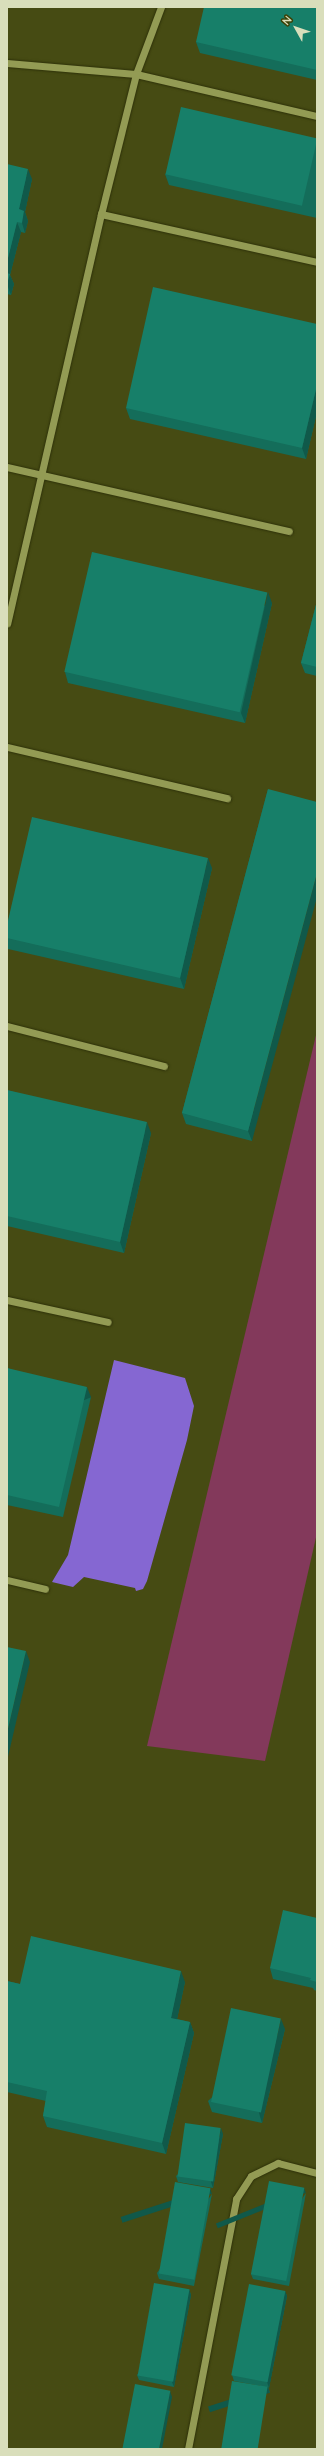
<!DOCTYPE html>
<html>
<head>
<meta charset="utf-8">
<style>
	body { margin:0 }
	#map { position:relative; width:324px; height:2456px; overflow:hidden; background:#464b13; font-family:Quicksand,sans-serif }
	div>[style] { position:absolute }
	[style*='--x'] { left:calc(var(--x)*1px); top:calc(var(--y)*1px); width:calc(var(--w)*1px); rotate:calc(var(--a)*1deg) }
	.green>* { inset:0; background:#83395b }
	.water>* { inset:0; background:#8567d2 }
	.roads { filter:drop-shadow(0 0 1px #2d3009) drop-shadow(0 0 1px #2d3009) }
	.minor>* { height:7px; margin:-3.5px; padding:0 3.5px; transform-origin:3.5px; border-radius:3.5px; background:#939b54 }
	.wall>* { inset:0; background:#146d5a }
	.shaded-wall>* { inset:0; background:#10594a; transform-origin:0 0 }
	.building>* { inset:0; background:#177f69; transform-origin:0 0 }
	span { translate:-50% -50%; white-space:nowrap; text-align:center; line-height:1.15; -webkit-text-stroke:3px #3c4005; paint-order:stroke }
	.frame { position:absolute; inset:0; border:8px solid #d9debb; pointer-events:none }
	.north { position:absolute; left:276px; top:8px; width:40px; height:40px; -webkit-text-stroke:3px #3c4005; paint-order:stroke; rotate:310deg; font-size:11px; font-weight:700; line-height:16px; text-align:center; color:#d9debb }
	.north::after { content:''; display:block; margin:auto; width:14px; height:18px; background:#d9debb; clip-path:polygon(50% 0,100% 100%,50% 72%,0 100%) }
</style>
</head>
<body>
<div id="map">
	<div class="green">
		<div style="clip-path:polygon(317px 1031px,317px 1533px,265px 1761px,147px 1746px)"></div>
	</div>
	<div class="water">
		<div style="clip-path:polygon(114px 1360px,185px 1378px,194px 1406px,187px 1440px,147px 1581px,143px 1589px,136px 1591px,135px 1588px,84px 1577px,73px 1587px,52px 1582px,68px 1555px)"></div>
	</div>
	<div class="roads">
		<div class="minor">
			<div style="--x:161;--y:7;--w:72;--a:110.5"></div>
			<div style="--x:136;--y:74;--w:186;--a:13.1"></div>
			<div style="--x:7;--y:63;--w:129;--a:4.9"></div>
			<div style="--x:136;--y:74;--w:144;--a:104"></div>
			<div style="--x:101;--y:214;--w:420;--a:102.9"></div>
			<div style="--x:101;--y:214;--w:221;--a:12.5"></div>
			<div style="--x:7;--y:467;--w:289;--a:12.8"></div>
			<div style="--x:7;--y:747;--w:226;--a:13.1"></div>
			<div style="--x:7;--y:1026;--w:162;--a:14.3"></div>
			<div style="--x:7;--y:1300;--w:103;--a:12.3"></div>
			<div style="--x:7;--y:1580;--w:39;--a:13"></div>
			<div style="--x:188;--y:2449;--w:255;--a:-79.1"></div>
			<div style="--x:236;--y:2199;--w:27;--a:-57"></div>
			<div style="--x:251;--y:2176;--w:30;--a:-26"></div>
			<div style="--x:278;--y:2163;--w:40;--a:14.4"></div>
		</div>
	</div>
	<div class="wall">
		<div style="clip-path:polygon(317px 7px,317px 80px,200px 53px,196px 42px)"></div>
		<div style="clip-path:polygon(317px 139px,317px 218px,169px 185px,165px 174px)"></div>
		<div style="clip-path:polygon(7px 164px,32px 179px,25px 212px,28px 221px,25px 233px,21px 232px,10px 275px,14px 284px,11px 295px,7px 294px)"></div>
		<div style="clip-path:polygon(317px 324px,317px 412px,306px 459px,130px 419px,126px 408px)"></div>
		<div style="clip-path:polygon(317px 601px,317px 676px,305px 673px,301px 663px)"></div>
		<div style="clip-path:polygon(272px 603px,245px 723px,68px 683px,65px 672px)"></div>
		<div style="clip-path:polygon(268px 789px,252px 1141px,186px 1124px,182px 1113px)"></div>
		<div style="clip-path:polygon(212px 868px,184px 989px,8px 949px,7px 945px,7px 925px)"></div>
		<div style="clip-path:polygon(7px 1090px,151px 1133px,124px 1253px,7px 1226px)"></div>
		<div style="clip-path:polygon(7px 1368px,91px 1397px,63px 1517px,7px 1505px)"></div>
		<div style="clip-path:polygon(317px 1918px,317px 1991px,314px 1990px,313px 1988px,273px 1979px,270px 1968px)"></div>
		<div style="clip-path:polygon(7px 1981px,20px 1984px,185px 1982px,177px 2019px,190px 2022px,194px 2033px,166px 2154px,47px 2127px,43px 2116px,46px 2101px,7px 2092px)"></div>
		<div style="clip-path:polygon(285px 2029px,262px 2123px,212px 2112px,208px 2101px)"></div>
		<div style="clip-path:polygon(223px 2134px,213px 2188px,178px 2182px,176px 2176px)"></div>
		<div style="clip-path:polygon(306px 2193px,289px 2286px,253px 2279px,251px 2274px)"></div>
		<div style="clip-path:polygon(212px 2194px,194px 2286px,159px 2279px,157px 2273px)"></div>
		<div style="clip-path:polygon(189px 2289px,191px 2295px,174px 2387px,139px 2380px,137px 2375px)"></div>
		<div style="clip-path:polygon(285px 2291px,287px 2296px,269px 2388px,268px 2387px,270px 2393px,261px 2386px,234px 2381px,232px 2375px)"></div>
	</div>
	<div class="shaded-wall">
		<div style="clip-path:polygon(28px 169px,32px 179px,25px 212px,28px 221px,25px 233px,22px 223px,19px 209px)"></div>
		<div style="clip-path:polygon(17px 222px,21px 232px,10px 275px,14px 284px,11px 295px,7px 284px,7px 262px)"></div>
		<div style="clip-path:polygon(317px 385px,317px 412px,306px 459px,302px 448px)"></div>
		<div style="clip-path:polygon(268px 592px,272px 603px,245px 723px,241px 713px)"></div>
		<div style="clip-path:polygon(208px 858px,212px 868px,184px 989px,180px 978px)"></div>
		<div style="clip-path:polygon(317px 873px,317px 897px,252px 1141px,248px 1131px)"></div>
		<div style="clip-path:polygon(147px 1122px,151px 1133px,124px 1253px,120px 1242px)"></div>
		<div style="left:87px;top:1387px;width:11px;height:123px;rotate:68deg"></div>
		<div style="clip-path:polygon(26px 1651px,30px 1662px,7px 1761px,7px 1733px)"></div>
		<div style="clip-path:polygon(181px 1971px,185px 1982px,175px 2029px,171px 2018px)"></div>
		<div style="clip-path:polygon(281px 2019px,285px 2029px,262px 2123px,259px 2113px)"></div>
		<div style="clip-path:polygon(190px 2022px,194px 2033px,166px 2154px,162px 2143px)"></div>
		<div style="clip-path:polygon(221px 2128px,223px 2134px,213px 2188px,211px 2182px)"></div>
		<div style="left:210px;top:2188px;width:6px;height:94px;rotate:72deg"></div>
		<div style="left:304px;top:2188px;width:5px;height:95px;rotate:68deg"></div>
		<div style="clip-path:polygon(189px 2289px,191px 2295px,174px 2387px,172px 2382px)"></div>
		<div style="clip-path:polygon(285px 2291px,287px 2296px,269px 2388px,267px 2382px)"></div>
		<div style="left:268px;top:2387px;width:6px;height:63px;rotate:72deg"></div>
		<div style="clip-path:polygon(170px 2391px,172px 2397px,162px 2449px,159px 2449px)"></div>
	</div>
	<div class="building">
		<div style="clip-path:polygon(204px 7px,317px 7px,317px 70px,196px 42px)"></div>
		<div style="left:181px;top:107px;width:140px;height:69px;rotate:13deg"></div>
		<div style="clip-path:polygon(7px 164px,28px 169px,19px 209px,24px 211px,22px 223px,17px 222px,7px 262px)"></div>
		<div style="clip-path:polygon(7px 273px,10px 274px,7px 284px)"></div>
		<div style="clip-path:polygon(153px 287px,317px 324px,317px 385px,302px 448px,126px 408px)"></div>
		<div style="left:92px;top:552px;width:180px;height:123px;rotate:13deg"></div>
		<div style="clip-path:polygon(317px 601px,317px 667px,301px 663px)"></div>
		<div style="clip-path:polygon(268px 789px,317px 802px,317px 873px,248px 1131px,182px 1113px)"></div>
		<div style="clip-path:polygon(32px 817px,208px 858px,180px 978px,7px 938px,7px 925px)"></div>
		<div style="clip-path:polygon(7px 1090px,147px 1122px,120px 1242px,7px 1216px)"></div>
		<div style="clip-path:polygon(7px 1368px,87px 1387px,59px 1507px,7px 1495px)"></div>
		<div style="clip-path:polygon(7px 1647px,26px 1651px,7px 1733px)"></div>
		<div style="clip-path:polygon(283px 1910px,317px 1918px,317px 1982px,310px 1980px,311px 1978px,270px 1968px)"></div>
		<div style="clip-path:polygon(31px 1936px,181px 1971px,171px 2018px,190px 2022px,162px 2143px,43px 2116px,47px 2091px,7px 2082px,7px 1981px,20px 1984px)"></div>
		<div style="left:231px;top:2008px;width:51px;height:96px;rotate:12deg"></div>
		<div style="left:185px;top:2123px;width:36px;height:54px;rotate:8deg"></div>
		<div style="left:269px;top:2181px;width:36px;height:95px;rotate:11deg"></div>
		<div style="left:175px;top:2182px;width:36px;height:93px;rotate:10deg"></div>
		<div style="left:154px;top:2283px;width:36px;height:94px;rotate:10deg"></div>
		<div style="left:249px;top:2284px;width:37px;height:93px;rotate:11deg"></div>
		<div style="left:232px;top:2381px;width:36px;height:69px;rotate:9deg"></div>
		<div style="left:135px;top:2384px;width:36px;height:66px;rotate:11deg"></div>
	</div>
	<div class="frame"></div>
	<div class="north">N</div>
</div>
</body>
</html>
